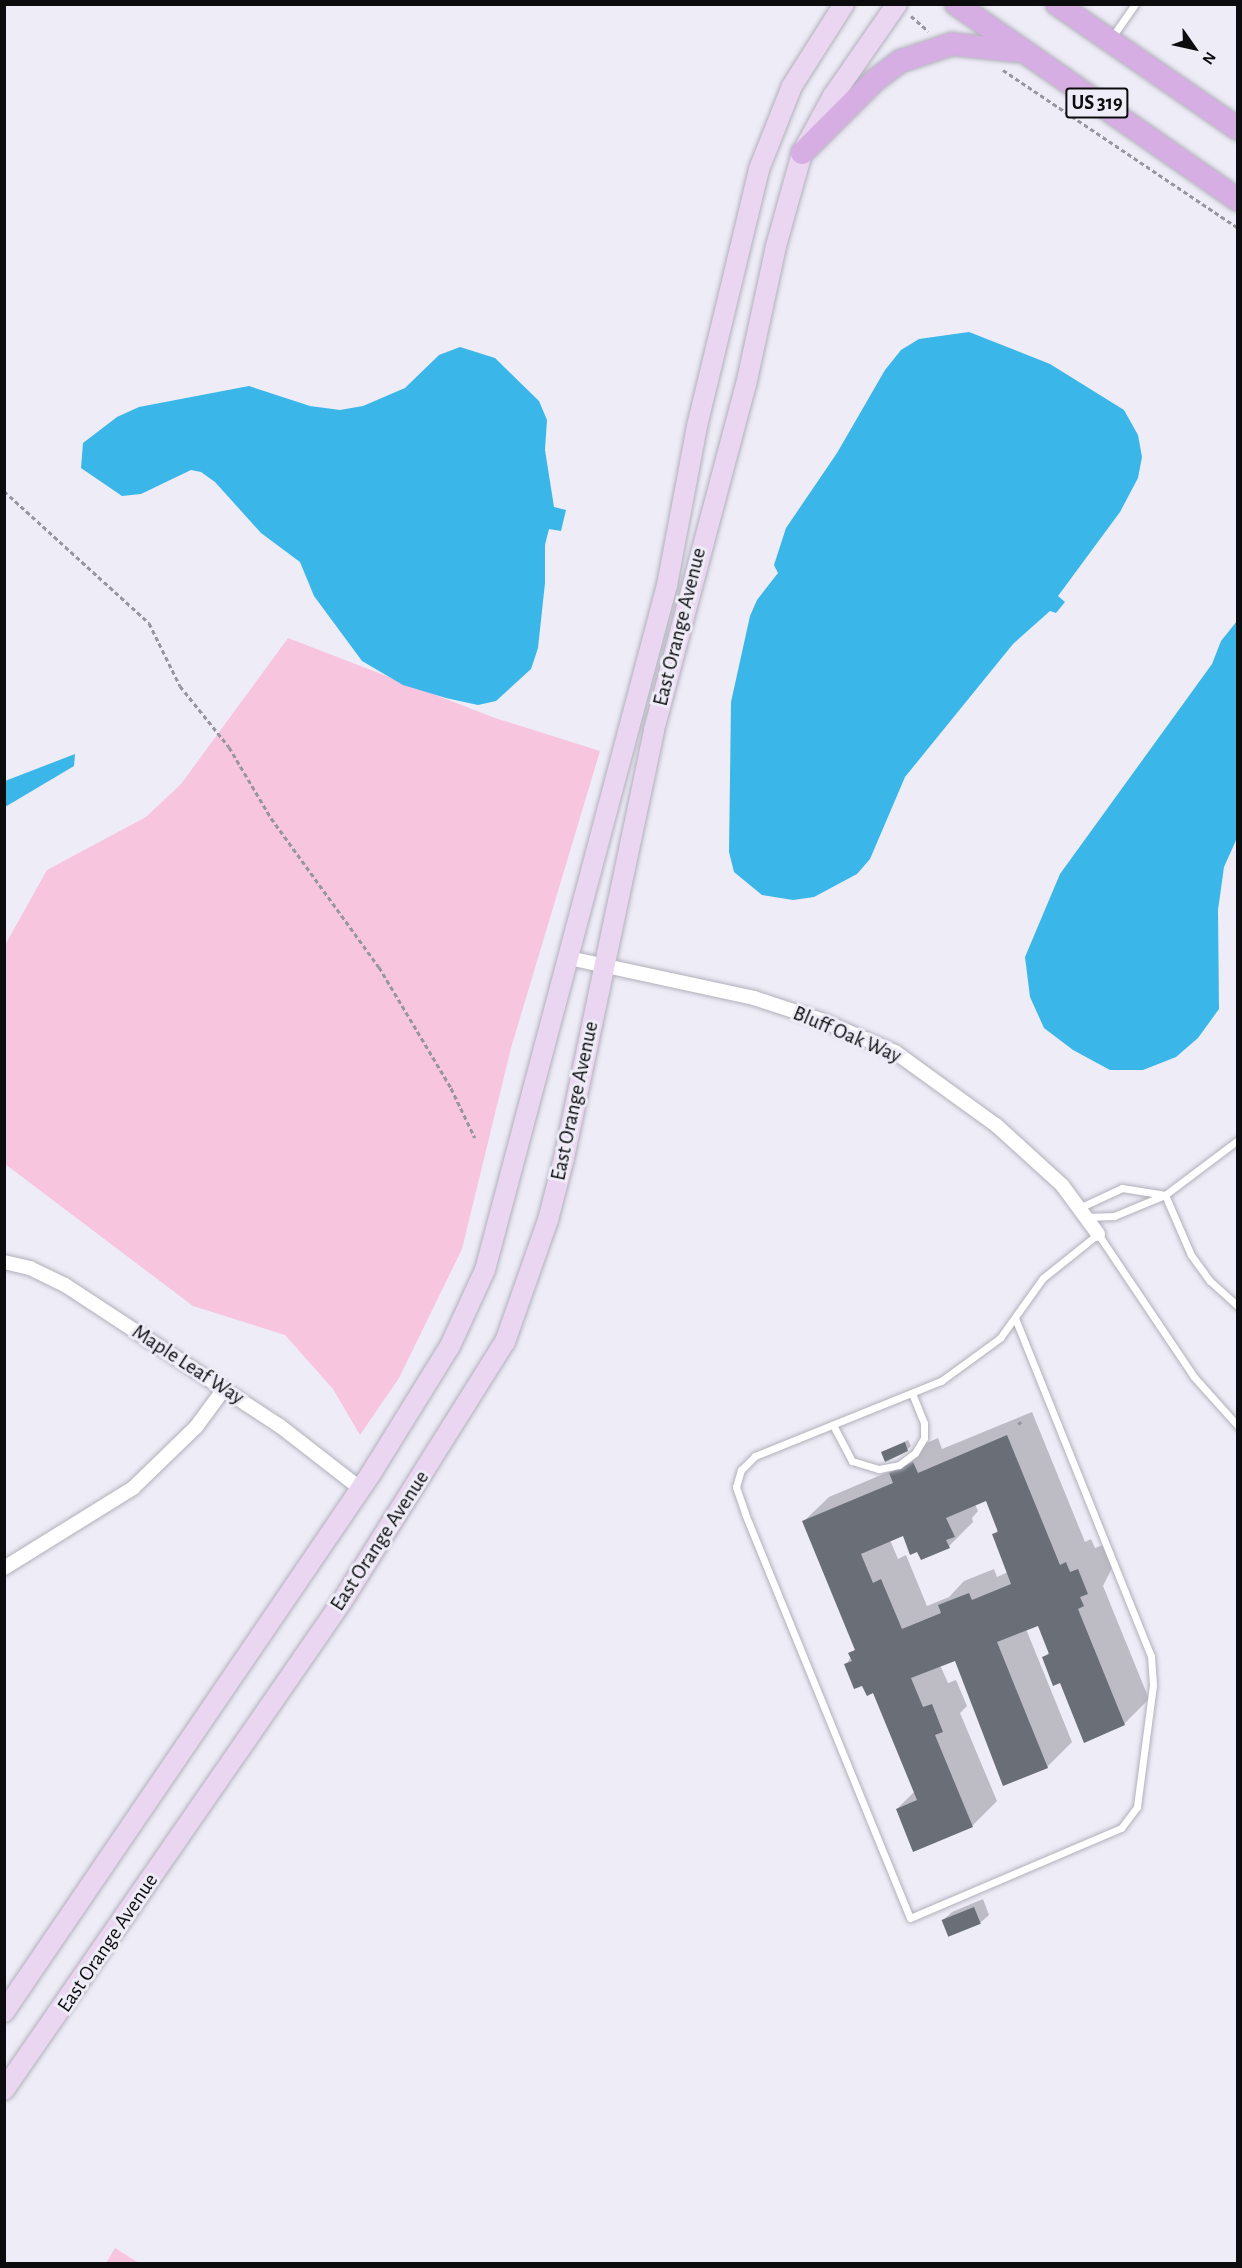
<!DOCTYPE html>
<html>
<head>
<meta charset="utf-8">
<style>
	body { margin:0 }
	#map { position:relative; width:1242px; height:2268px; overflow:hidden; background:#edecf7; font-family:"Alegreya Sans",sans-serif }
	div>[style] { position:absolute }
	[style*='--x'] { left:calc(var(--x)*1px); top:calc(var(--y)*1px); width:calc(var(--w)*1px); rotate:calc(var(--a)*1deg) }
	.green>* { inset:0; background:#f8c5de }
	.water>* { inset:0; background:#3bb6e9 }
	.shadow>* { inset:0; background:#0003 }
	.building>* { inset:0; background:#6a6f77; transform-origin:0 0 }
	.path>* { height:3px; margin-top:-1.5px; transform-origin:0; background:repeating-linear-gradient(90deg,#97969e 0 4.5px,transparent 0 7.5px) }
	.roads { filter:drop-shadow(0 0 2px #b1b0ba) drop-shadow(0 0 2px #b1b0ba) }
	.lane>* { height:7px; margin:-3.5px; padding:0 3.5px; transform-origin:3.5px; border-radius:3.5px; background:#fff }
	.street>* { height:14px; margin:-7px; padding:0 7px; transform-origin:7px; border-radius:7px; background:#fff }
	.secondary>* { height:20px; margin:-10px; padding:0 10px; transform-origin:10px; border-radius:10px; background:#ebd6f1 }
	.primary>* { height:22px; margin:-11px; padding:0 11px; transform-origin:11px; border-radius:11px; background:#d7aee3 }
	span { translate:-50% -50%; white-space:nowrap; text-align:center; line-height:1.15; -webkit-text-stroke:6px #edecf7; paint-order:stroke }
	.shield-label span { padding:2px 4px; background:#edecf7; border:2px solid; border-radius:4px; -webkit-text-stroke-width:0 }
	.shield-label { font-size:20px; color:#0c0c0f; font-weight:700 }
	.street-label { font-size:21px; color:#0c0c0f }
	.frame { position:absolute; inset:0; border:6px solid #0c0c0f; pointer-events:none }
	.north { position:absolute; left:1164px; top:18px; width:60px; height:60px; -webkit-text-stroke:4px #edecf7; paint-order:stroke; rotate:124deg; font-size:16px; font-weight:700; line-height:24px; text-align:center; color:#0c0c0f }
	.north::after { content:''; display:block; margin:auto; width:21px; height:27px; background:#0c0c0f; clip-path:polygon(50% 0,100% 100%,50% 72%,0 100%) }
</style>
</head>
<body>
<div id="map">
	<div class="green">
		<div style="clip-path:polygon(288px 638px,495px 718px,600px 751px,511px 1048px,462px 1249px,399px 1378px,360px 1435px,333px 1389px,285px 1335px,193px 1306px,5px 1164px,5px 945px,47px 870px,146px 817px,181px 784px)"></div>
		<div style="clip-path:polygon(115px 2248px,139px 2263px,106px 2263px)"></div>
	</div>
	<div class="water">
		<div style="clip-path:polygon(969px 332px,1050px 364px,1124px 410px,1138px 435px,1142px 457px,1138px 478px,1120px 512px,1058px 596px,1065px 602px,1056px 613px,1050px 611px,1013px 644px,905px 777px,870px 859px,857px 874px,814px 897px,793px 900px,762px 895px,734px 872px,729px 852px,731px 702px,750px 616px,757px 600px,778px 573px,774px 565px,786px 528px,837px 453px,885px 370px,901px 350px,919px 339px)"></div>
		<div style="clip-path:polygon(460px 347px,495px 358px,539px 401px,547px 420px,545px 450px,554px 507px,566px 510px,561px 531px,549px 529px,545px 545px,545px 583px,538px 648px,531px 669px,496px 701px,478px 705px,446px 698px,403px 685px,362px 661px,314px 596px,300px 562px,261px 533px,215px 482px,201px 472px,191px 470px,141px 494px,122px 496px,81px 468px,83px 443px,117px 417px,139px 407px,249px 386px,310px 406px,340px 410px,363px 406px,405px 388px,439px 355px)"></div>
		<div style="clip-path:polygon(1237px 621px,1237px 838px,1224px 867px,1218px 910px,1219px 1009px,1198px 1038px,1176px 1057px,1143px 1070px,1110px 1070px,1073px 1050px,1044px 1028px,1030px 997px,1025px 957px,1060px 874px,1212px 664px,1221px 641px)"></div>
		<div style="clip-path:polygon(75px 754px,74px 766px,5px 807px,5px 781px)"></div>
	</div>
	<div class="shadow">
		<div style="clip-path:polygon(evenodd,1032px 1412px,1085px 1542px,1091px 1539px,1095px 1548px,1103px 1545px,1112px 1568px,1103px 1586px,1149px 1699px,1124px 1724px,1061px 1681px,1044px 1657px,1050px 1652px,1039px 1624px,1026px 1629px,1072px 1742px,1047px 1767px,955px 1659px,940px 1665px,948px 1683px,956px 1680px,967px 1706px,960px 1713px,997px 1801px,972px 1826px,897px 1809px,915px 1791px,874px 1691px,846px 1665px,856px 1648px,804px 1521px,829px 1497px,895px 1469px,915px 1448px,938px 1438px,942px 1449px,1032px 1412px,987px 1499px,999px 1529px,993px 1535px,1008px 1572px,997px 1577px,994px 1569px,964px 1581px,949px 1597px,927px 1606px,906px 1555px,898px 1559px,890px 1540px,904px 1534px,918px 1550px,949px 1546px,973px 1522px,972px 1518px,978px 1511px,975px 1504px,987px 1499px)"></div>
		<div style="clip-path:polygon(908px 1440px,911px 1446px,907px 1450px,882px 1452px)"></div>
		<div style="clip-path:polygon(983px 1899px,989px 1915px,980px 1923px,943px 1920px,952px 1912px)"></div>
	</div>
	<div class="building">
		<div style="clip-path:polygon(evenodd,1007px 1435px,1060px 1565px,1066px 1562px,1070px 1572px,1078px 1569px,1088px 1594px,1080px 1597px,1084px 1606px,1078px 1609px,1125px 1725px,1084px 1743px,1060px 1683px,1053px 1686px,1042px 1657px,1049px 1654px,1038px 1626px,997px 1642px,1048px 1768px,1003px 1786px,955px 1661px,911px 1678px,923px 1707px,932px 1704px,943px 1732px,935px 1735px,973px 1827px,913px 1852px,896px 1809px,917px 1800px,873px 1693px,867px 1696px,862px 1686px,854px 1689px,844px 1664px,852px 1661px,848px 1653px,855px 1650px,802px 1521px,893px 1483px,889px 1473px,913px 1462px,918px 1473px,1007px 1435px,986px 1501px,998px 1532px,992px 1534px,1011px 1584px,972px 1600px,969px 1593px,938px 1605px,941px 1613px,902px 1629px,881px 1579px,873px 1583px,861px 1554px,903px 1536px,910px 1555px,917px 1552px,921px 1560px,950px 1548px,946px 1540px,955px 1537px,946px 1518px,986px 1501px)"></div>
		<div style="clip-path:polygon(905px 1442px,908px 1451px,885px 1462px,881px 1452px)"></div>
		<div style="left:974px;top:1907px;width:18px;height:35px;rotate:68deg"></div>
	</div>
	<div class="path">
		<div style="--x:911;--y:16;--w:23;--a:41"></div>
		<div style="--x:1003;--y:70;--w:283;--a:33.9"></div>
		<div style="--x:4;--y:491;--w:196;--a:42.3"></div>
		<div style="--x:149;--y:623;--w:70;--a:63.8"></div>
		<div style="--x:180;--y:686;--w:78;--a:51.2"></div>
		<div style="--x:229;--y:747;--w:82;--a:59.4"></div>
		<div style="--x:271;--y:818;--w:184;--a:54.1"></div>
		<div style="--x:379;--y:967;--w:141;--a:59.2"></div>
		<div style="--x:451;--y:1088;--w:55;--a:64.4"></div>
		<div style="--x:1018;--y:1424;--w:4;--a:-34"></div>
	</div>
	<div class="roads">
		<div class="lane">
			<div style="--x:1112;--y:37;--w:40;--a:-55.1"></div>
			<div style="--x:1165;--y:1195;--w:65;--a:66.6"></div>
			<div style="--x:1191;--y:1255;--w:32;--a:54"></div>
			<div style="--x:1210;--y:1281;--w:38;--a:42"></div>
			<div style="--x:1079;--y:1208;--w:47;--a:-24.9"></div>
			<div style="--x:1122;--y:1188;--w:44;--a:9.2"></div>
			<div style="--x:1086;--y:1217;--w:28;--a:-2"></div>
			<div style="--x:1114;--y:1216;--w:55;--a:-22.4"></div>
			<div style="--x:1165;--y:1195;--w:91;--a:-37"></div>
			<div style="--x:1015;--y:1318;--w:364;--a:68.1"></div>
			<div style="--x:1151;--y:1656;--w:29;--a:86"></div>
			<div style="--x:1153;--y:1685;--w:123;--a:97.5"></div>
			<div style="--x:1137;--y:1807;--w:26;--a:127"></div>
			<div style="--x:1121;--y:1828;--w:229;--a:156.9"></div>
			<div style="--x:910;--y:1918;--w:437;--a:-112.2"></div>
			<div style="--x:745;--y:1513;--w:28;--a:-109"></div>
			<div style="--x:736;--y:1487;--w:18;--a:-74"></div>
			<div style="--x:741;--y:1470;--w:20;--a:-45"></div>
			<div style="--x:755;--y:1456;--w:201;--a:-22"></div>
			<div style="--x:941;--y:1381;--w:73;--a:-36.1"></div>
			<div style="--x:1000;--y:1338;--w:74;--a:-54.4"></div>
			<div style="--x:1043;--y:1278;--w:70;--a:-38.7"></div>
			<div style="--x:1098;--y:1234;--w:172;--a:56.1"></div>
			<div style="--x:1194;--y:1377;--w:66;--a:48.1"></div>
			<div style="--x:833;--y:1425;--w:41;--a:62.2"></div>
			<div style="--x:852;--y:1461;--w:28;--a:17"></div>
			<div style="--x:879;--y:1469;--w:20;--a:-11"></div>
			<div style="--x:899;--y:1465;--w:20;--a:-37"></div>
			<div style="--x:915;--y:1453;--w:17;--a:-59"></div>
			<div style="--x:924;--y:1438;--w:15;--a:-90"></div>
			<div style="--x:924;--y:1423;--w:32;--a:-112"></div>
		</div>
		<div class="street">
			<div style="--x:569;--y:958;--w:189;--a:12.2"></div>
			<div style="--x:754;--y:998;--w:71;--a:18.2"></div>
			<div style="--x:821;--y:1020;--w:81;--a:23.4"></div>
			<div style="--x:895;--y:1052;--w:125;--a:35.9"></div>
			<div style="--x:996;--y:1125;--w:89;--a:42.3"></div>
			<div style="--x:1062;--y:1185;--w:61;--a:53.7"></div>
			<div style="--x:4;--y:1262;--w:27;--a:13"></div>
			<div style="--x:30;--y:1268;--w:39;--a:26"></div>
			<div style="--x:65;--y:1285;--w:257;--a:33.3"></div>
			<div style="--x:280;--y:1426;--w:103;--a:37.9"></div>
			<div style="--x:4;--y:1568;--w:152;--a:-31.8"></div>
			<div style="--x:133;--y:1488;--w:88;--a:-44.1"></div>
			<div style="--x:196;--y:1427;--w:47;--a:-53.6"></div>
		</div>
		<div class="secondary">
			<div style="--x:4;--y:2012;--w:650;--a:-55.72"></div>
			<div style="--x:370;--y:1475;--w:152;--a:-58.2"></div>
			<div style="--x:450;--y:1346;--w:84;--a:-65.3"></div>
			<div style="--x:485;--y:1270;--w:709;--a:-75.12"></div>
			<div style="--x:667;--y:585;--w:162;--a:-79.3"></div>
			<div style="--x:697;--y:426;--w:264;--a:-76.4"></div>
			<div style="--x:759;--y:169;--w:89;--a:-68.3"></div>
			<div style="--x:792;--y:86;--w:97;--a:-57.6"></div>
			<div style="--x:4;--y:2090;--w:592;--a:-55.32"></div>
			<div style="--x:341;--y:1603;--w:308;--a:-57.9"></div>
			<div style="--x:505;--y:1342;--w:129;--a:-70.6"></div>
			<div style="--x:548;--y:1220;--w:64;--a:-75.5"></div>
			<div style="--x:564;--y:1158;--w:437;--a:-78.1"></div>
			<div style="--x:654;--y:730;--w:357;--a:-75.1"></div>
			<div style="--x:746;--y:385;--w:142;--a:-77.8"></div>
			<div style="--x:776;--y:246;--w:97;--a:-74.4"></div>
			<div style="--x:802;--y:153;--w:65;--a:-61.5"></div>
			<div style="--x:833;--y:96;--w:112;--a:-55.2"></div>
		</div>
		<div class="primary">
			<div style="--x:956;--y:4;--w:343;--a:34.8"></div>
			<div style="--x:1057;--y:4;--w:220;--a:34.6"></div>
			<div style="--x:802;--y:153;--w:102;--a:-45"></div>
			<div style="--x:874;--y:81;--w:34;--a:-37"></div>
			<div style="--x:901;--y:61;--w:54;--a:-18.4"></div>
			<div style="--x:952;--y:44;--w:64;--a:6.2"></div>
		</div>
	</div>
	<div class="shield-label">
		<span style="left:1097px;top:103px">US 319</span>
	</div>
	<div class="street-label">
		<span style="left:680px;top:627px;rotate:-76deg">East Orange Avenue</span>
		<span style="left:847px;top:1035px;rotate:23deg">Bluff Oak Way</span>
		<span style="left:575px;top:1101px;rotate:-78deg">East Orange Avenue</span>
		<span style="left:188px;top:1365px;rotate:33deg">Maple Leaf Way</span>
		<span style="left:380px;top:1541px;rotate:-57deg">East Orange Avenue</span>
		<span style="left:108px;top:1943px;rotate:-56deg">East Orange Avenue</span>
	</div>
	<div class="frame"></div>
	<div class="north">N</div>
</div>
</body>
</html>
